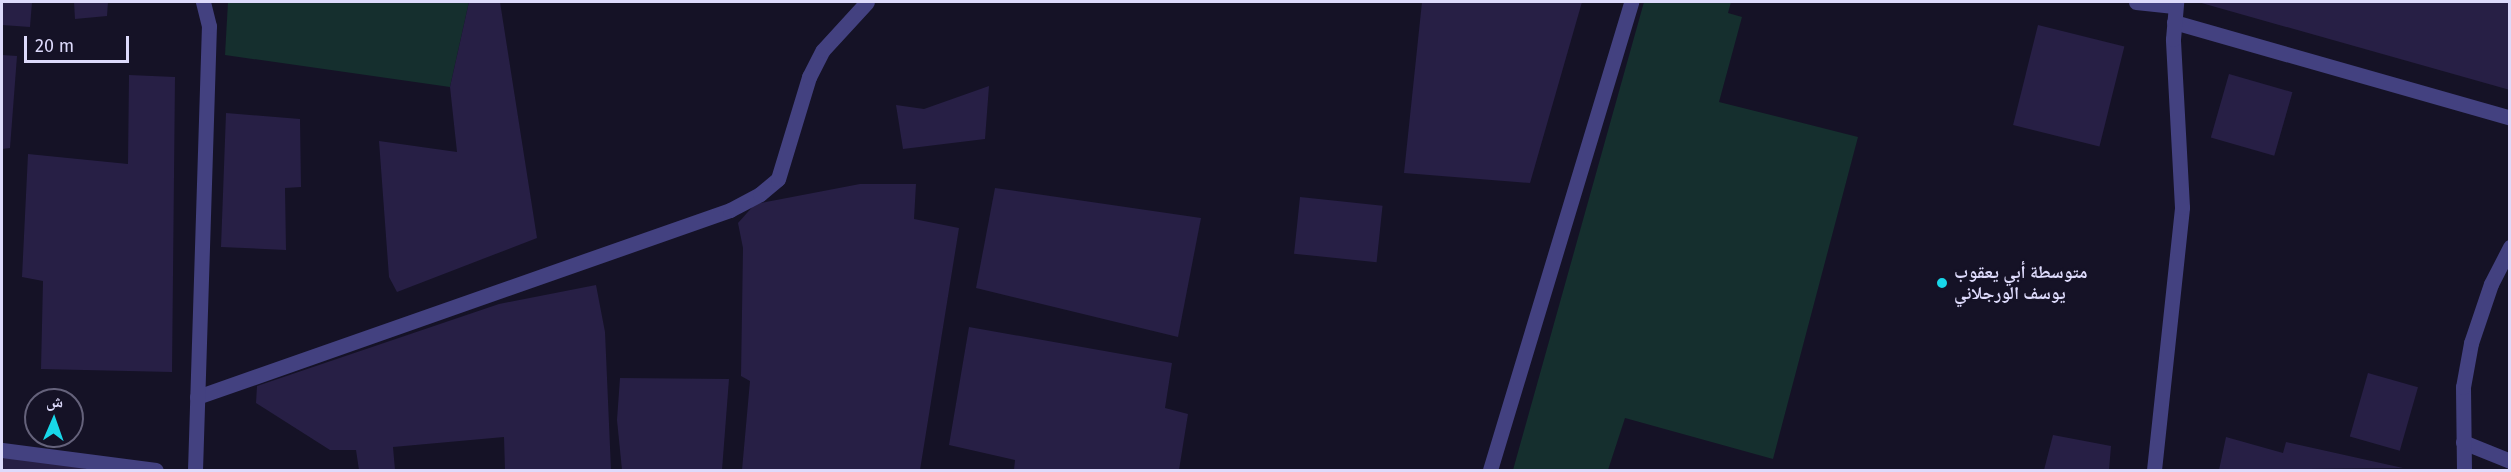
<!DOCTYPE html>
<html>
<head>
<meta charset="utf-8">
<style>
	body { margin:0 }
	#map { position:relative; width:2511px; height:472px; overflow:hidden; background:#151226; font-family:"Fira Sans","Noto Naskh Arabic",sans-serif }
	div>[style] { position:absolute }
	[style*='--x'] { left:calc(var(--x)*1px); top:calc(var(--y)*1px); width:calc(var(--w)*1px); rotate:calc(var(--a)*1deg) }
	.green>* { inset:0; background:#152f2e }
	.building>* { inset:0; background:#271f45; transform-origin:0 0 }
	.minor>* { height:15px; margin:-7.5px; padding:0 7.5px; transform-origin:7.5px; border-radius:7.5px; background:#434180 }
	.dots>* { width:16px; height:16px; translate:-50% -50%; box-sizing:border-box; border:3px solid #151226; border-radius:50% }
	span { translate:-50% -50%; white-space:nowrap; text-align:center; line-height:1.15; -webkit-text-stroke:4.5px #151226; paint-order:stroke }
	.poi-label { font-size:18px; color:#dddafb; font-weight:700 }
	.left { translate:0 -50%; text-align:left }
	.frame { position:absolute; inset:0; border:3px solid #dddafb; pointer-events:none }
	.north { position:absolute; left:24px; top:388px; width:60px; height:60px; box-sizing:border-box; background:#151226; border:2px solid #65627b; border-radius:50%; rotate:2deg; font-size:16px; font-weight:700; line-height:24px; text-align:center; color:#dddafb }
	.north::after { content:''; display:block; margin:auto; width:21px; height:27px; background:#18d7e9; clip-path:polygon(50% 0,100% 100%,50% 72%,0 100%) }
	.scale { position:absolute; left:24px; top:36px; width:105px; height:27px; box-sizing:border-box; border:3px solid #dddafb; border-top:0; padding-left:8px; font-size:18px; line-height:21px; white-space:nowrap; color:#dddafb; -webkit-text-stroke:4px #151226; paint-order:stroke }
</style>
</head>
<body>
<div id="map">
	<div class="green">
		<div style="clip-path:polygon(228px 2px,469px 2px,450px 87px,225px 55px)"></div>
		<div style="clip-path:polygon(1644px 2px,1731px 2px,1728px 13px,1742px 17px,1719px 102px,1858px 137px,1773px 459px,1625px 418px,1608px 470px,1513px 470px)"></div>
	</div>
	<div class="building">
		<div style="clip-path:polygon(2px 2px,32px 2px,30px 27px,2px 25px)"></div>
		<div style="clip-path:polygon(74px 2px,108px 2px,107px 16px,75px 19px)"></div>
		<div style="clip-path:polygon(469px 2px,500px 2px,537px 238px,397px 292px,389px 277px,379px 141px,457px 152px,450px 87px)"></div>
		<div style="clip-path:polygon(1422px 2px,1582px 2px,1530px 183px,1404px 173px)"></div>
		<div style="clip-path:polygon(2198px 2px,2510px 2px,2510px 90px)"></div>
		<div style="left:2038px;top:25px;width:89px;height:103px;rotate:14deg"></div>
		<div style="clip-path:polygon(2px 55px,17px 56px,10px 148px,2px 149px)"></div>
		<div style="left:2229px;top:74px;width:66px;height:66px;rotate:16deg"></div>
		<div style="clip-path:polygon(129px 75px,175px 77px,172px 372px,41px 369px,43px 281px,22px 277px,28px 154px,128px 164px)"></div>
		<div style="clip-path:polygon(989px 86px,985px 139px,903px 149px,896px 105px,924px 109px)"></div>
		<div style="clip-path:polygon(226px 113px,300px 119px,301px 187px,285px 188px,286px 250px,221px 247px)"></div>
		<div style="clip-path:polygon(860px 184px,916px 184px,914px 219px,959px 228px,920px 470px,742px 470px,750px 381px,741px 376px,743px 248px,738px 223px,755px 204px)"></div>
		<div style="clip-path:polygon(995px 188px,1201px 218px,1178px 337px,976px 288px)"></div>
		<div style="left:1300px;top:197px;width:83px;height:57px;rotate:6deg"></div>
		<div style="clip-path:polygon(596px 285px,605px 332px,611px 470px,505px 470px,504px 437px,393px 447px,395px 470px,359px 470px,356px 450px,330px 450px,256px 403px,257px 386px,499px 304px)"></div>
		<div style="clip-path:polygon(969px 327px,1172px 363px,1165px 408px,1188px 414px,1179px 470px,1014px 470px,1015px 460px,949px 445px)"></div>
		<div style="left:2368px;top:373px;width:52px;height:66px;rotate:16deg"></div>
		<div style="clip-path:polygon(620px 378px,729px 379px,722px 470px,622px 470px,617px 420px)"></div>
		<div style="clip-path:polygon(2053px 435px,2111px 446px,2109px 470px,2044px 470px)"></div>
		<div style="clip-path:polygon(2226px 437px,2283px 453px,2286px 442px,2403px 468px,2219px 470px)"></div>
		<div style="clip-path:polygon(4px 454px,85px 468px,84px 470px,2px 470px)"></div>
	</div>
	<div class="minor">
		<div style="--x:2136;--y:2;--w:38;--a:6"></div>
		<div style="--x:2174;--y:22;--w:349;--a:15.9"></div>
		<div style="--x:197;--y:397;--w:565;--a:-19.33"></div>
		<div style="--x:730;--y:210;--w:34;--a:-28"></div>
		<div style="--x:760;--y:194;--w:23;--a:-40"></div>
		<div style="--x:778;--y:179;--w:107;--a:-73.1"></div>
		<div style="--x:809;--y:77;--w:30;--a:-63"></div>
		<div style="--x:823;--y:50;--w:65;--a:-47.5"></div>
		<div style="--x:2463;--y:442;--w:51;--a:22"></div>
		<div style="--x:2;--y:450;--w:155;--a:7.4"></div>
		<div style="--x:195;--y:470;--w:444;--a:-88.2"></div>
		<div style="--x:209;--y:26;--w:25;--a:-104"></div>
		<div style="--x:1490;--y:470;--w:489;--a:-73.2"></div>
		<div style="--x:2154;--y:470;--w:264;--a:-83.9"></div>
		<div style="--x:2182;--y:207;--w:168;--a:-93.1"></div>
		<div style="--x:2173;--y:39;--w:37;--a:-85"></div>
		<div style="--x:2464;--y:470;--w:83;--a:-90.7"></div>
		<div style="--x:2463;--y:387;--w:45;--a:-79.7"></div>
		<div style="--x:2471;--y:343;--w:62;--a:-71.3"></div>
		<div style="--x:2491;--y:284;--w:42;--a:-62.8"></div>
	</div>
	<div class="dots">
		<div style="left:1942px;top:283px;background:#18d7e9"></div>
	</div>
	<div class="poi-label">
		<span class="left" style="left:1954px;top:283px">متوسطة أبي يعقوب<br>يوسف الورجلاني</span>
	</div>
	<div class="frame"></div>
	<div class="north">ش</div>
	<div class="scale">20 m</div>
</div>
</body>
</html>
